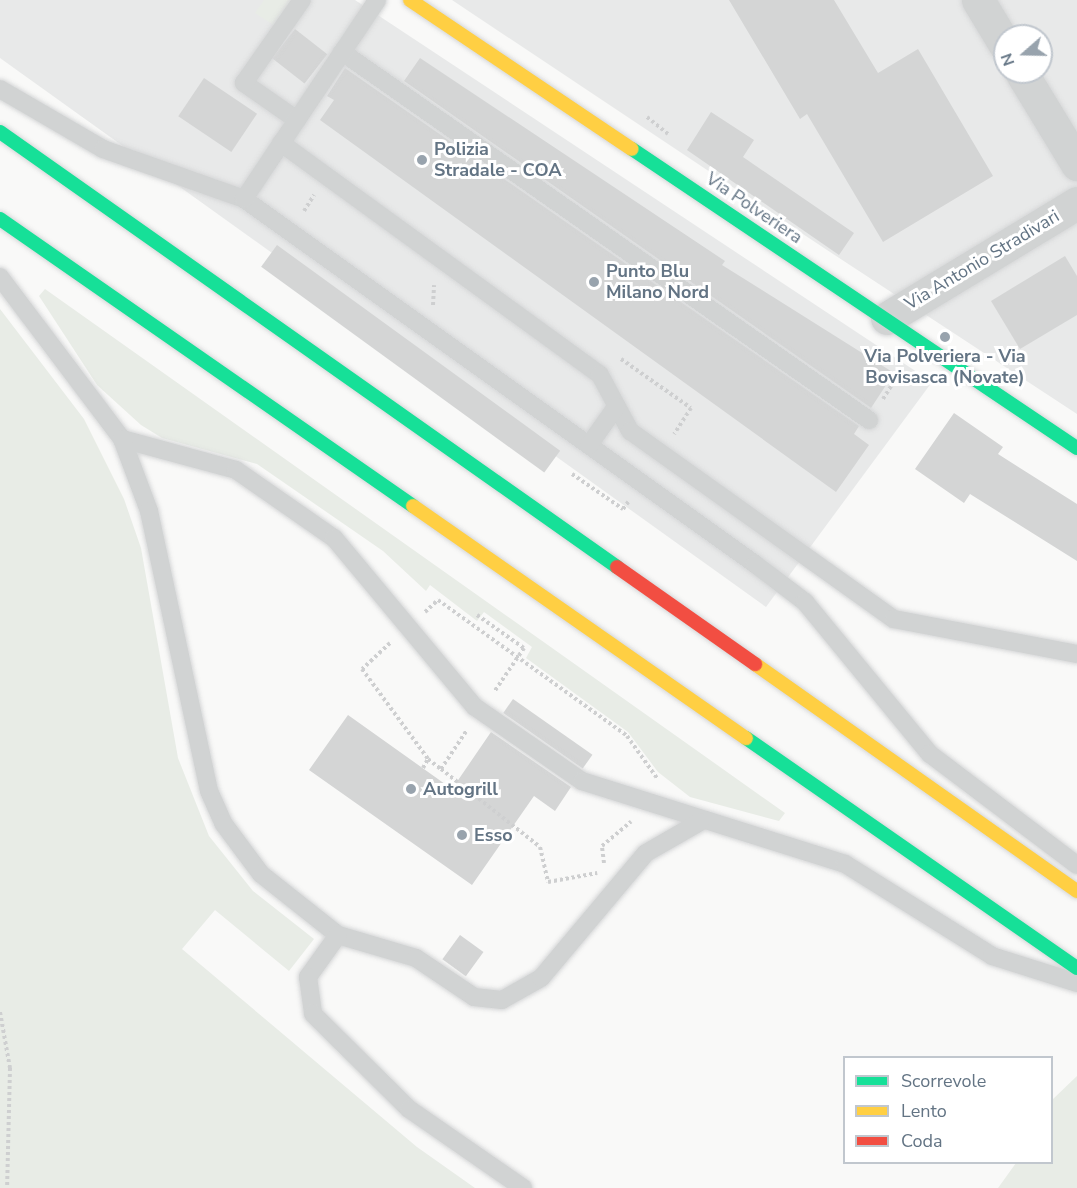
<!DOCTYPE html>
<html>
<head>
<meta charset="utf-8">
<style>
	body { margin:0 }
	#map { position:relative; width:1077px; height:1188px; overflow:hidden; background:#f9f9f8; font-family:"Nunito Sans",sans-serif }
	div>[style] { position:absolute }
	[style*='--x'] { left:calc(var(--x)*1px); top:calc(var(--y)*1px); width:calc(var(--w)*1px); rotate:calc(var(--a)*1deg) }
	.built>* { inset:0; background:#e8e9e9 }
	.green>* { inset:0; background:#e8ece6 }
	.building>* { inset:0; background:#d4d5d5; transform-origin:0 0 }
	.path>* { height:4px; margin-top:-2px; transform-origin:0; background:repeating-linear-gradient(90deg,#cecfd0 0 3px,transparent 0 6px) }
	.roads { filter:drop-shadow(0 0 2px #d6d7d8) drop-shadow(0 0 2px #d6d7d8) }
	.lane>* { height:18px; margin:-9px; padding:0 9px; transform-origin:9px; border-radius:9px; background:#d1d3d3 }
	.street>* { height:33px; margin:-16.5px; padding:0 16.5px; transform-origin:16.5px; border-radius:16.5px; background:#d1d3d3 }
	.fast>* { height:14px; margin:-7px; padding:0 7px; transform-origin:7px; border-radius:7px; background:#16e098 }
	.slow>* { height:14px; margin:-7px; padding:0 7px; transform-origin:7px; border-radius:7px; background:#ffcf43 }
	.jam>* { height:14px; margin:-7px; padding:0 7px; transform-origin:7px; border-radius:7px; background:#f24e42 }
	.dots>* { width:16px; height:16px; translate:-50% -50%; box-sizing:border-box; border:3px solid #fff; border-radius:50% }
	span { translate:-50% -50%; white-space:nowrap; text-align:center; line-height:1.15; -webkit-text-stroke:6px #fff; paint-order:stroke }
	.poi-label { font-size:18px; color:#637484; font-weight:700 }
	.left { translate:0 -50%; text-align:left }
	.street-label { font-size:18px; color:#637484 }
	.legend { position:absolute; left:843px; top:1056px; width:210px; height:108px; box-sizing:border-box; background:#fff; border:2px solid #c1c7ce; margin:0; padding:8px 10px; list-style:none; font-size:18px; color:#637484 }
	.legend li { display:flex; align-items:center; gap:12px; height:30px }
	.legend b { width:30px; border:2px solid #c1c7ce }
	.north { position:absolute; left:993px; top:24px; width:60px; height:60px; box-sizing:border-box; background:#fff; border:2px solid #c1c7ce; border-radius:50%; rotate:250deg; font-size:16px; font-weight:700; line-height:24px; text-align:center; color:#637484 }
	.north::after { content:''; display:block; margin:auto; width:21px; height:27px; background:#98a3ad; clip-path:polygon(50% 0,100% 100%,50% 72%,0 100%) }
</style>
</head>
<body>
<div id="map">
	<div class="built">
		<div style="clip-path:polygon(0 0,355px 0,932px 382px,766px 607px,0 58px)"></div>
		<div style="clip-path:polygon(evenodd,452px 0,1077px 0,1077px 414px,827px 250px,452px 0,1005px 36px,1041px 36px,1041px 72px,1005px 72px,1005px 36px)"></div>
	</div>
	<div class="green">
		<div style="clip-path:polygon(264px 0,292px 0,275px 26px,255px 13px)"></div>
		<div style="clip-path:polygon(45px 289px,785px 813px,779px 821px,690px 797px,658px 772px,628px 732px,526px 658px,532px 647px,484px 612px,477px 621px,430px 585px,426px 591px,383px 551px,257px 464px,162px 438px,141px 425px,97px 385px,39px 296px)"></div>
		<div style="clip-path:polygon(0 309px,84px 419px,124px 499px,141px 548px,178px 758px,209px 836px,253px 891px,314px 939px,289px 971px,215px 910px,182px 949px,417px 1147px,475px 1188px,0 1188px)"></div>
		<div style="clip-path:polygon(1077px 1076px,1077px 1188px,998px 1188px,1016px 1163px,1052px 1162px,1052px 1100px)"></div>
	</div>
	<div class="building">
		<div style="clip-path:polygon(729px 0,834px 0,878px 73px,918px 49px,993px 176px,883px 242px,807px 114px,800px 119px)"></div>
		<div style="left:295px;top:29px;width:41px;height:37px;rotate:38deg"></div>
		<div style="clip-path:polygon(420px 58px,725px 261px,722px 265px,894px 373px,871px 408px,404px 81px)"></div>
		<div style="clip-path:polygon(345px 68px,859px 426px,854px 434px,869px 445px,836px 492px,320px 120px,334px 100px,327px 96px)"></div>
		<div style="left:204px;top:78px;width:64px;height:46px;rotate:34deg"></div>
		<div style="clip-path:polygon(711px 112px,754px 140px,743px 157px,854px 233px,839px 255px,687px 150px)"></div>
		<div style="left:277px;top:245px;width:350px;height:27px;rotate:36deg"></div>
		<div style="clip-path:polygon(1065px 256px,1077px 276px,1077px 315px,1020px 349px,991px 301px)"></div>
		<div style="clip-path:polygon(954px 413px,1003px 447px,998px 454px,1077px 504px,1077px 561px,970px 494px,964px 503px,915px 469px)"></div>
		<div style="left:513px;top:699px;width:97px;height:17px;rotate:35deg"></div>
		<div style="clip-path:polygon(348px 715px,452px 789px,491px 732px,571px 787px,555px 811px,534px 796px,472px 885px,309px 770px)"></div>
		<div style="left:460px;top:935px;width:29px;height:30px;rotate:36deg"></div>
	</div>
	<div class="path">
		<div style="--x:647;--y:117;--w:27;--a:39"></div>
		<div style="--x:304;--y:211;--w:19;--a:-58"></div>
		<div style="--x:433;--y:305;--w:20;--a:-87"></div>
		<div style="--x:621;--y:359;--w:85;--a:35"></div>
		<div style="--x:691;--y:408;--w:31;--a:123"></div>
		<div style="--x:883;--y:399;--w:36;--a:-58"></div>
		<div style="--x:572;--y:474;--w:62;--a:34.5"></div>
		<div style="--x:623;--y:509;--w:9;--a:-54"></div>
		<div style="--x:425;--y:612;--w:18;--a:-43"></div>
		<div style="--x:438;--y:600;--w:233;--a:35.7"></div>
		<div style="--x:627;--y:736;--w:52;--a:54.5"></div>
		<div style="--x:477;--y:615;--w:57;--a:35.1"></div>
		<div style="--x:524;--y:648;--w:53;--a:124.3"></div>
		<div style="--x:390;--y:643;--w:38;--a:137"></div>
		<div style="--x:362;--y:669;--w:112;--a:53.7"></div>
		<div style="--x:423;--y:768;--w:10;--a:-61"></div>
		<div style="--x:428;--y:759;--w:16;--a:38"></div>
		<div style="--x:441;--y:769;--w:47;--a:-56.3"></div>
		<div style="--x:441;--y:769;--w:126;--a:38.2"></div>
		<div style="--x:540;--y:847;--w:36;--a:77"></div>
		<div style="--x:548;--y:882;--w:50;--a:-10.4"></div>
		<div style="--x:604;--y:863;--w:17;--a:-97"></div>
		<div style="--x:602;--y:846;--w:38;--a:-40"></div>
		<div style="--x:0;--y:1012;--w:57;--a:79.9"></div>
		<div style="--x:10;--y:1068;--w:120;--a:91.4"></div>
	</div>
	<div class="roads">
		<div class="lane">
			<div style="--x:342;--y:52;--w:643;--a:34.93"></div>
			<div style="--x:0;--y:89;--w:119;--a:30.2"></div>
			<div style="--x:103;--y:149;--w:150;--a:19.5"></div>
			<div style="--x:244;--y:199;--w:628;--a:35.54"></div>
			<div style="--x:755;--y:564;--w:63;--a:37.2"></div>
			<div style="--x:805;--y:602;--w:197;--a:50.6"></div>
			<div style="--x:930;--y:754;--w:184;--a:37.1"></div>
			<div style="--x:297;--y:120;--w:65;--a:-145.1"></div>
			<div style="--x:244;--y:83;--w:101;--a:-55.1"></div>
			<div style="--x:281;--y:143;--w:394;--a:36"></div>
			<div style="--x:600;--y:375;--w:64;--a:61.8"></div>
			<div style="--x:630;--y:431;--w:324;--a:35.5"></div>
			<div style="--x:894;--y:619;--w:186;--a:10.8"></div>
			<div style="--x:244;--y:199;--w:239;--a:-56.2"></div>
			<div style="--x:0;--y:277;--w:203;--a:53"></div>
			<div style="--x:122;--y:439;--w:118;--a:15.2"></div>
			<div style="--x:236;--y:470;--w:119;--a:34.8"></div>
			<div style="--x:334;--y:538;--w:220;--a:50.2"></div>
			<div style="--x:475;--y:707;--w:130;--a:34.7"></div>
			<div style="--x:582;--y:781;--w:276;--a:17.5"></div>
			<div style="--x:845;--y:864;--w:173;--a:32"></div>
			<div style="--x:992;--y:956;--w:89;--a:17.6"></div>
			<div style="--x:122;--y:439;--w:77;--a:69.4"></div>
			<div style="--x:149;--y:511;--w:286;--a:77.9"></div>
			<div style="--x:209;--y:791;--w:35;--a:66"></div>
			<div style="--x:223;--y:823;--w:64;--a:53.3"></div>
			<div style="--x:261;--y:874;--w:98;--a:38.4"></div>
			<div style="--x:338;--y:935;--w:81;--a:16.4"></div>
			<div style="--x:416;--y:958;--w:70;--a:33.9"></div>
			<div style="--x:474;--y:997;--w:28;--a:6"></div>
			<div style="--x:502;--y:1000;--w:45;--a:-29.4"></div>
			<div style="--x:541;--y:978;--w:163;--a:-50"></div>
			<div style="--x:646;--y:853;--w:62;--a:-29.9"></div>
			<div style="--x:589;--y:445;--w:47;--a:-54.6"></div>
			<div style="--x:338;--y:935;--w:52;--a:125.5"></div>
			<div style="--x:308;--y:977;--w:37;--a:82"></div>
			<div style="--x:313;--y:1014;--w:135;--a:44.7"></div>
			<div style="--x:409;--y:1109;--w:139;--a:34.7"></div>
		</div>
		<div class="street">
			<div style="--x:978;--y:0;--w:52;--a:59"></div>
			<div style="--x:1021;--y:72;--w:108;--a:58.7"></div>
			<div style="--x:887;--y:318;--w:222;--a:-31.2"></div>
		</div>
		<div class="fast">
			<div style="--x:0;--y:132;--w:755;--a:35.18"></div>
			<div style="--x:632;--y:149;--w:536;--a:33.9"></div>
			<div style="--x:0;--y:219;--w:503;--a:34.8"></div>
			<div style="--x:746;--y:738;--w:403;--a:34.8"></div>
		</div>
		<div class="slow">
			<div style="--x:410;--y:0;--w:267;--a:33.9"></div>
			<div style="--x:413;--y:506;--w:406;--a:34.9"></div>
			<div style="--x:755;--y:664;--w:394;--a:35.2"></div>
		</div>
		<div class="jam">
			<div style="--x:617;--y:567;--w:169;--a:35.1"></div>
		</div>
	</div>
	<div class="dots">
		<div style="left:422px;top:160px;background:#98a3ad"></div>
		<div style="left:594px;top:282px;background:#98a3ad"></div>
		<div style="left:945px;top:337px;background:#98a3ad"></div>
		<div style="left:411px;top:789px;background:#98a3ad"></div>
		<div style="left:462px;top:835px;background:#98a3ad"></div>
	</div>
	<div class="poi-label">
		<span class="left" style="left:434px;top:160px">Polizia<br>Stradale - COA</span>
		<span class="left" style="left:606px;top:282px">Punto Blu<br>Milano Nord</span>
		<span style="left:945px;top:367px">Via Polveriera - Via<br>Bovisasca (Novate)</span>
		<span class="left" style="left:423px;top:789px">Autogrill</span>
		<span class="left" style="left:474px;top:835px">Esso</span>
	</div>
	<div class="street-label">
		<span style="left:754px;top:208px;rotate:34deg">Via Polveriera</span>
		<span style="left:982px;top:260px;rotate:-31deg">Via Antonio Stradivari</span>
	</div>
	<ul class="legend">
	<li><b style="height:8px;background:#16e098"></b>Scorrevole</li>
	<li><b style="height:8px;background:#ffcf43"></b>Lento</li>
	<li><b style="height:8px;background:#f24e42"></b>Coda</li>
	</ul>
	<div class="north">N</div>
</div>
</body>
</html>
